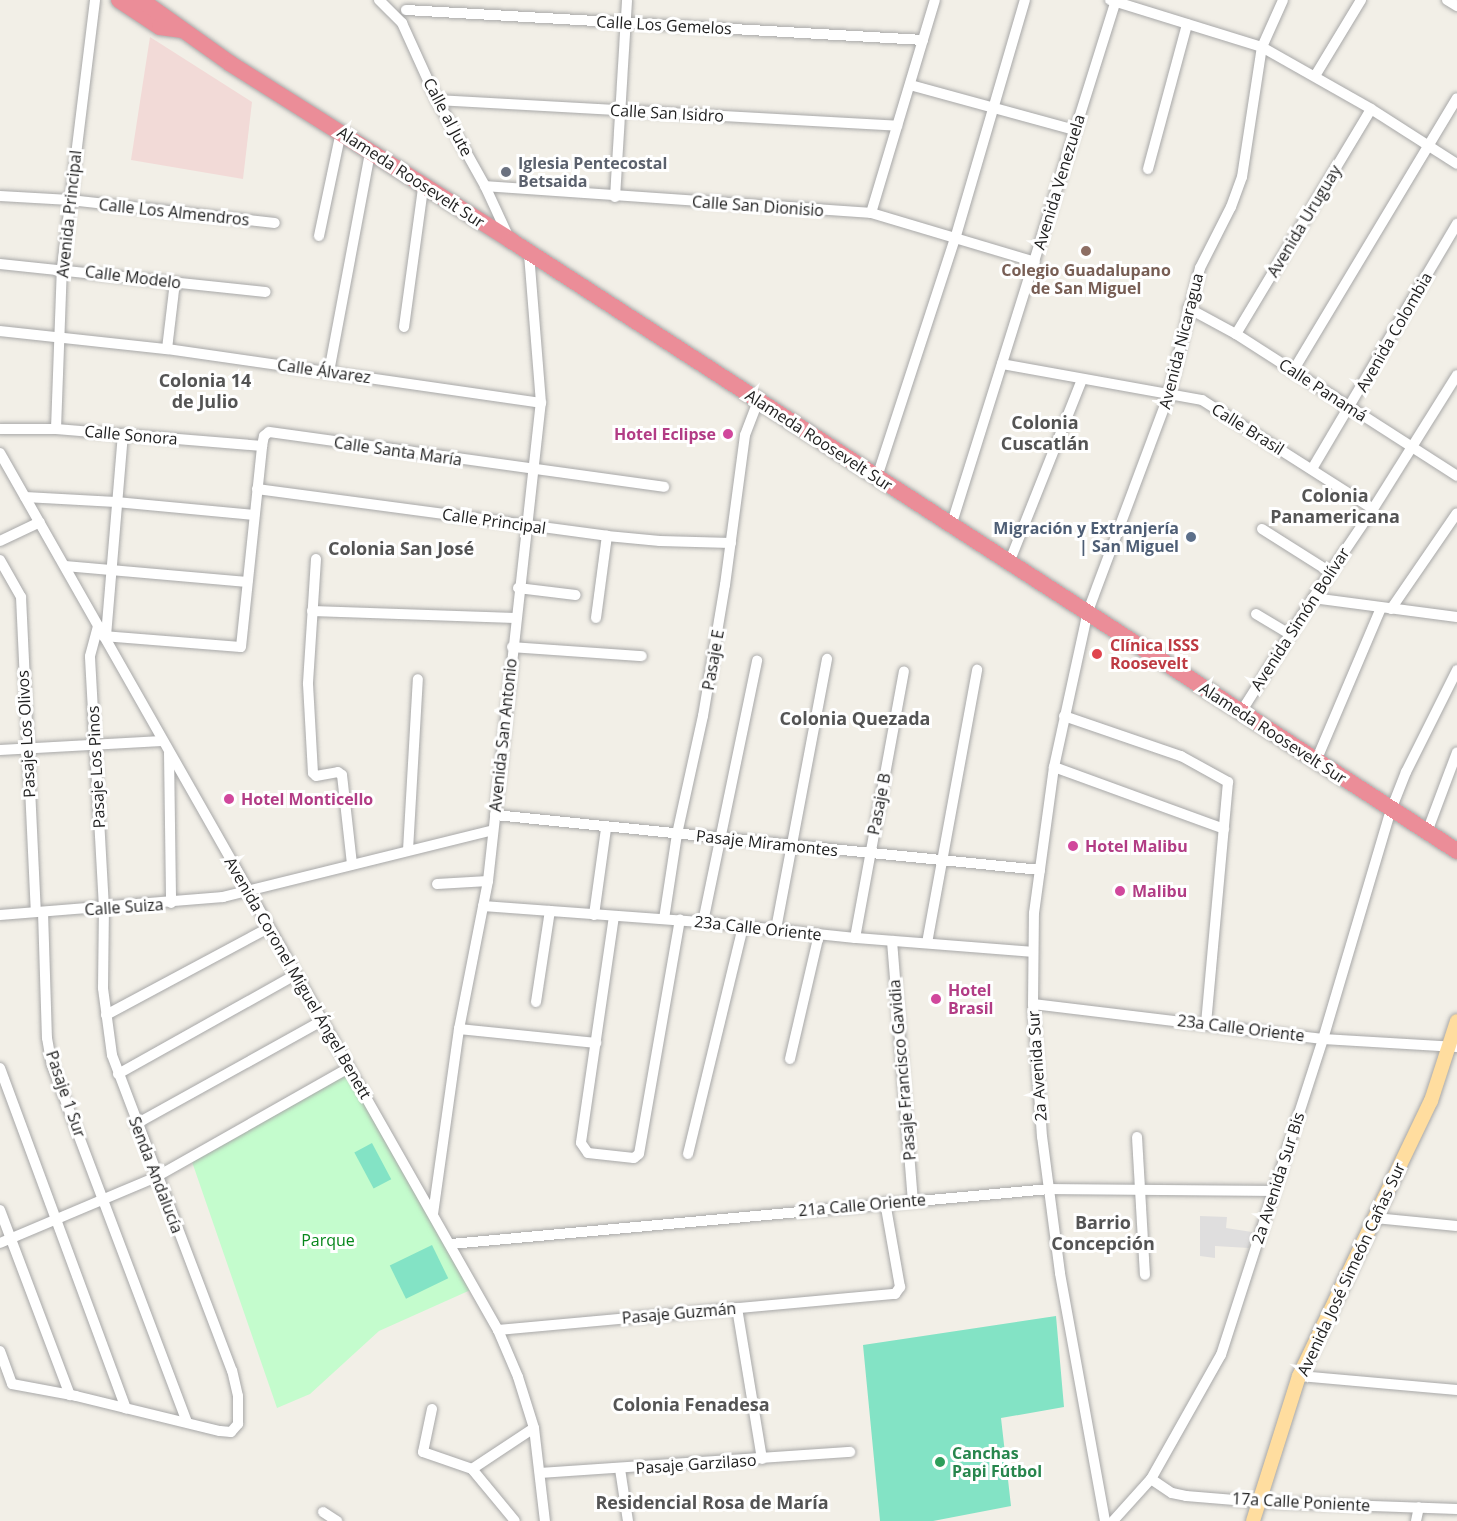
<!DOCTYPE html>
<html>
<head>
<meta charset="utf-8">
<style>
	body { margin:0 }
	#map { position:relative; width:1457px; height:1521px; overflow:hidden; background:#f2efe7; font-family:"Open Sans",sans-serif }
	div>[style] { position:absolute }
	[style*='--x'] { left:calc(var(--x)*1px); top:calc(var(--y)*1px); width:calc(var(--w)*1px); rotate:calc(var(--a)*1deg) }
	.residential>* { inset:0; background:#dfdede }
	.commercial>* { inset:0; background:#f2dad7 }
	.park>* { inset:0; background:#c4fccd }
	.pitch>* { inset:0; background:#83e3c5; transform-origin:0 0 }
	.roads { filter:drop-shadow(0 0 2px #a8a8a8) drop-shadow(0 0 2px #a8a8a8) }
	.minor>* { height:10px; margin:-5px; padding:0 5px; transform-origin:5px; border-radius:5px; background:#fff }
	.major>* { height:14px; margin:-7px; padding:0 7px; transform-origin:7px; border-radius:7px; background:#ffdd9f }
	.highway>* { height:16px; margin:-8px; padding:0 8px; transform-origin:8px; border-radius:8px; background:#eb8d98 }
	.dots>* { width:16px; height:16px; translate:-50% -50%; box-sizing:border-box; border:3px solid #fff; border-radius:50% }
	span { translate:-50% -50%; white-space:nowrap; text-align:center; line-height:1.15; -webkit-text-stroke:6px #fff; paint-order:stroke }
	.street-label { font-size:16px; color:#212121 }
	.worship-label { font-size:16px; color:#5b616d; font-weight:700 }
	.left { translate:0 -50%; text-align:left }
	.education-label { font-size:16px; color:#785e54; font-weight:700 }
	.hotel-label { font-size:16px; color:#b23c85; font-weight:700 }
	.right { translate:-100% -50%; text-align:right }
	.service-label { font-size:16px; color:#4e5e75; font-weight:700 }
	.health-label { font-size:16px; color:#be3a42; font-weight:700 }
	.park-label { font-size:16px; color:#07871b }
	.leisure-label { font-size:16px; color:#27864d; font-weight:700 }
	.neighbourhood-label { font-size:18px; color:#545454; font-weight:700 }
</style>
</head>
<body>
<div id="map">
	<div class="residential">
		<div style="clip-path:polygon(1200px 1216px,1227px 1217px,1226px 1228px,1252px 1232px,1249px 1248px,1215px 1246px,1215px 1258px,1200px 1256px)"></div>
	</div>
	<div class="commercial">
		<div style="clip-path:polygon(150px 37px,252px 102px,243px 179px,131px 160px)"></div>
	</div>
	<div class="park">
		<div style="clip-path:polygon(349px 1068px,475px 1288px,379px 1331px,310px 1394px,277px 1408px,190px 1156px)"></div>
	</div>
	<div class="pitch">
		<div style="left:372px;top:1143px;width:41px;height:20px;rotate:62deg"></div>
		<div style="left:432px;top:1245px;width:37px;height:47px;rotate:64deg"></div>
		<div style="clip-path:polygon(1056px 1316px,1064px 1407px,1001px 1418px,1011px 1506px,933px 1521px,880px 1521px,863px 1345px)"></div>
	</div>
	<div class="roads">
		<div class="minor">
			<div style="--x:379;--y:0;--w:33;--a:45"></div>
			<div style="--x:402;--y:23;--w:85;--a:65.6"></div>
			<div style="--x:437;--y:100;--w:98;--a:60.8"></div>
			<div style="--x:485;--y:186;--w:57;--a:65.2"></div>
			<div style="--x:1110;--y:0;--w:159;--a:17.2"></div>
			<div style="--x:1262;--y:47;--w:125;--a:29.6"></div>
			<div style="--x:1371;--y:109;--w:102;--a:32.6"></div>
			<div style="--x:1447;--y:0;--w:12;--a:31"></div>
			<div style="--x:406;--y:10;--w:518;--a:3.32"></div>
			<div style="--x:1315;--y:76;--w:89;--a:-58.8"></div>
			<div style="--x:910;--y:85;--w:171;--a:15.3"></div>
			<div style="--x:437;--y:100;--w:461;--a:3.2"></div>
			<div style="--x:1148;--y:169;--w:150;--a:-74.9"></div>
			<div style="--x:485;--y:186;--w:387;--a:4"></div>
			<div style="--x:871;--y:213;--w:171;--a:16.6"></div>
			<div style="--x:0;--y:196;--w:70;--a:3.3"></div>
			<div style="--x:70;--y:200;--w:206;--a:6.4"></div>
			<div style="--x:615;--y:197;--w:197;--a:-86.5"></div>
			<div style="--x:871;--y:213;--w:222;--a:-73.3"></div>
			<div style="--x:319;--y:236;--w:106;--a:-78.1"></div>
			<div style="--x:0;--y:264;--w:267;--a:6"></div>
			<div style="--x:1188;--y:308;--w:55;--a:28.4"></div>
			<div style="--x:1236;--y:334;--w:263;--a:32.7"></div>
			<div style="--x:404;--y:327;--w:140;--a:-82.2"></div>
			<div style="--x:0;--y:331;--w:168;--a:6.2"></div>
			<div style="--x:167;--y:349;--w:378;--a:8.2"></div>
			<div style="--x:1236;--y:334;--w:262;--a:-59"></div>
			<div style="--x:167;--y:349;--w:67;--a:-83.2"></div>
			<div style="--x:1002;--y:364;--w:203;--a:10.2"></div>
			<div style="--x:1202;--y:400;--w:203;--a:32.5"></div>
			<div style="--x:1293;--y:371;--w:318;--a:-59"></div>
			<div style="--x:329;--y:372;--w:224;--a:-79.4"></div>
			<div style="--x:0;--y:429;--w:56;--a:0"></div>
			<div style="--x:56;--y:429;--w:207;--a:4.7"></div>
			<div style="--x:56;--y:429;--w:160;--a:-87.9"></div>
			<div style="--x:62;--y:269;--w:271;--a:-83"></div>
			<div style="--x:0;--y:453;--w:1009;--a:60.41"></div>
			<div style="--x:498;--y:1330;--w:51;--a:66.9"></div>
			<div style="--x:518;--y:1377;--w:53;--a:72.6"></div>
			<div style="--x:534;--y:1428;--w:94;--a:83.3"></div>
			<div style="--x:1312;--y:469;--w:285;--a:-59.4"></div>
			<div style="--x:877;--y:477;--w:250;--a:-71.9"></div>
			<div style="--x:955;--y:239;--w:249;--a:-73.7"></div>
			<div style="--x:257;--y:489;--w:353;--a:7.6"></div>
			<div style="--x:607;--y:536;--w:53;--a:5.4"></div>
			<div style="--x:660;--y:541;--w:71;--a:1.6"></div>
			<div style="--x:25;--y:497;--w:91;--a:3.1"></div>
			<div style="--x:116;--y:502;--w:139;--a:5.4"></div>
			<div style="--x:951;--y:526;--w:551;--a:-72.58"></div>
			<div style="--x:1262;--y:529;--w:80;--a:32.3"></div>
			<div style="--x:0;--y:541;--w:44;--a:-25.4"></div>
			<div style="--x:316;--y:559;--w:125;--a:93.7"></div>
			<div style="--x:308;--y:684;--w:89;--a:86.8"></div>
			<div style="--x:313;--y:773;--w:4;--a:45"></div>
			<div style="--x:316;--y:776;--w:22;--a:-10"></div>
			<div style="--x:338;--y:772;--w:5;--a:37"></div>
			<div style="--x:342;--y:775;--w:90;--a:83.6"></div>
			<div style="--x:0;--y:560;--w:43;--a:60.4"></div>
			<div style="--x:21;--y:597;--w:315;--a:87.3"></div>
			<div style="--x:1009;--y:563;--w:197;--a:-68.3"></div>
			<div style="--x:65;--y:566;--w:183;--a:5"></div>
			<div style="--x:518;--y:588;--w:58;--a:6.9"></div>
			<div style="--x:1313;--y:598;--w:145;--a:7.5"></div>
			<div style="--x:1391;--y:609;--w:116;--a:-55.5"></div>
			<div style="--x:312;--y:611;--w:203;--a:2"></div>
			<div style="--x:1256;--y:614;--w:39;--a:31"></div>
			<div style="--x:596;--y:618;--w:83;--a:-82.4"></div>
			<div style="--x:103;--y:636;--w:138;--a:4.6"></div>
			<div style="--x:241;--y:647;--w:202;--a:-84"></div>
			<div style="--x:262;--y:446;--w:10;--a:-79"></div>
			<div style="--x:264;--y:436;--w:6;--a:-39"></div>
			<div style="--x:269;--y:432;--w:399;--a:7.9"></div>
			<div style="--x:106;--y:636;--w:203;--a:-85.2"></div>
			<div style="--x:512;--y:647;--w:130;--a:4"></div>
			<div style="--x:1241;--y:712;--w:135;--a:-57.7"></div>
			<div style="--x:1313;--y:598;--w:107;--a:-56"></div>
			<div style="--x:1373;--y:509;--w:158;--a:-57.9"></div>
			<div style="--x:1064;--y:716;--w:124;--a:18.9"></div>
			<div style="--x:1181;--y:756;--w:54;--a:29"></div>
			<div style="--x:1228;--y:782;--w:243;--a:95.2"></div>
			<div style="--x:0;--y:750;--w:162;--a:-3.2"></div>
			<div style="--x:169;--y:753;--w:150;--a:89.2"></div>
			<div style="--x:1316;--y:761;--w:166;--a:-67"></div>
			<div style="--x:1054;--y:767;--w:181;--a:20"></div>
			<div style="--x:495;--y:815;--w:548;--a:5.76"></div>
			<div style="--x:1427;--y:832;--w:85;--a:-69.4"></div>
			<div style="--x:408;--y:850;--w:171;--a:-86.7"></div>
			<div style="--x:437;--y:884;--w:51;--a:-3.4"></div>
			<div style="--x:483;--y:906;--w:221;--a:4.2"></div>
			<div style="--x:703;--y:922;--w:153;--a:6"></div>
			<div style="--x:855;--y:938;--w:178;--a:4.5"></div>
			<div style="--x:43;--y:912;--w:126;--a:88.2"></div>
			<div style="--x:47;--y:1038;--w:27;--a:80"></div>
			<div style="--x:52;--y:1065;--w:382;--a:69.3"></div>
			<div style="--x:0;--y:915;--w:224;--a:-4.6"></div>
			<div style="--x:223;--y:897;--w:278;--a:-13.9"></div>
			<div style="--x:594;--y:915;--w:88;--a:-82.1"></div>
			<div style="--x:614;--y:916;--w:229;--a:98.3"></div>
			<div style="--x:581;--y:1143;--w:12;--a:55"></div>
			<div style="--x:588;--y:1153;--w:46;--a:6.2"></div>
			<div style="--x:634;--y:1158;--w:6;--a:-39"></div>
			<div style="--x:639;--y:1154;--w:238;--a:-80.1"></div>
			<div style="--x:664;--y:919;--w:86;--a:-81.3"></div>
			<div style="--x:677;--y:834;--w:121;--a:-77.6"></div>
			<div style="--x:703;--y:716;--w:133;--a:-80.5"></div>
			<div style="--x:725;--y:585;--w:151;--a:-82.4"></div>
			<div style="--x:745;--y:435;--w:36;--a:-69"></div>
			<div style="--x:703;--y:922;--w:267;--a:-78.3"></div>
			<div style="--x:776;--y:929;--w:275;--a:-79.3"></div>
			<div style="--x:855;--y:938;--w:271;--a:-79.6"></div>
			<div style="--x:892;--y:941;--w:260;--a:85.4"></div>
			<div style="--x:927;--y:943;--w:278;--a:-79.6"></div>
			<div style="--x:536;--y:1002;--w:92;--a:-81.3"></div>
			<div style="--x:1033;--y:1004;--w:292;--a:6.9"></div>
			<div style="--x:1323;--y:1039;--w:134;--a:3.4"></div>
			<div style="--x:106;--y:1015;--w:184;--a:-28.2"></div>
			<div style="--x:459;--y:1029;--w:138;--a:5.8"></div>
			<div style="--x:790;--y:1059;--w:128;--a:-76.9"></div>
			<div style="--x:0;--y:1068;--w:363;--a:69.7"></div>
			<div style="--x:118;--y:1074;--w:203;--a:-29.2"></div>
			<div style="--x:136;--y:1124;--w:213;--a:-29"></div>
			<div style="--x:1137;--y:1137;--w:138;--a:86.7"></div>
			<div style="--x:688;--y:1154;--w:235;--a:-76.4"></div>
			<div style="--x:0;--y:1210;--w:198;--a:69.3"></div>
			<div style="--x:433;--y:1214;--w:187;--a:-82"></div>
			<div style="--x:459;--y:1029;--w:151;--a:-78.9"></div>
			<div style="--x:488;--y:881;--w:481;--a:-83.7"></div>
			<div style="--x:541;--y:403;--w:149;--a:-94.6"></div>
			<div style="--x:1375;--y:1218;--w:82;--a:5.6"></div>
			<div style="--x:0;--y:1243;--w:169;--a:-22.9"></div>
			<div style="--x:156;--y:1177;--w:222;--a:-29.5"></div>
			<div style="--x:451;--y:1244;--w:601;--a:-5.25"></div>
			<div style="--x:1049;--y:1189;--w:224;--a:0.5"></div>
			<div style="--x:737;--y:1308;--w:153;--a:80.6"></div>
			<div style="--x:498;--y:1330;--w:399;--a:-5.2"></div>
			<div style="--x:895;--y:1294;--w:9;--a:-54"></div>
			<div style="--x:900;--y:1287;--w:86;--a:-100"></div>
			<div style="--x:0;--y:1351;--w:35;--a:70"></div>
			<div style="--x:12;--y:1384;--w:65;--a:10.6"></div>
			<div style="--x:76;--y:1396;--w:148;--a:13.7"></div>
			<div style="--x:220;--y:1431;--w:11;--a:5"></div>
			<div style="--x:231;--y:1432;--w:11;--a:-49"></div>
			<div style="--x:238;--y:1424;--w:28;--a:-90"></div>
			<div style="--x:238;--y:1396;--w:26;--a:-103"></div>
			<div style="--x:232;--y:1371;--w:338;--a:-110.8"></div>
			<div style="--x:112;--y:1055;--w:68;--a:-97.7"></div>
			<div style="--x:103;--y:988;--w:80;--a:-89.3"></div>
			<div style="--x:104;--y:908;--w:252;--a:-93.2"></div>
			<div style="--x:90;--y:656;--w:31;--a:-75"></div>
			<div style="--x:1299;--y:1376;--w:159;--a:5.1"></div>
			<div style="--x:432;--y:1409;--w:44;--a:101.8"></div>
			<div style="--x:423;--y:1452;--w:52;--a:19.1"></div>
			<div style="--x:472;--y:1469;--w:67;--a:50.4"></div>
			<div style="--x:472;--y:1469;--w:74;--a:-33.5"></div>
			<div style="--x:620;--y:1469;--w:53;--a:81.3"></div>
			<div style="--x:541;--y:1473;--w:310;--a:-3.9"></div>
			<div style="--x:1151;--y:1479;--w:25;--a:34"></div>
			<div style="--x:1172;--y:1493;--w:14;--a:12"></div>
			<div style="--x:1186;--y:1496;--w:73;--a:4.7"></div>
			<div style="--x:1259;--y:1502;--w:198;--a:2"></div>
			<div style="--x:323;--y:1512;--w:17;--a:33"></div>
			<div style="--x:1105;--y:1521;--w:252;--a:-100.3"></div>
			<div style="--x:1060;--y:1273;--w:137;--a:-97.5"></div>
			<div style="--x:1042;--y:1137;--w:133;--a:-93.9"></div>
			<div style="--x:1033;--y:1004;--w:91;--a:-89.4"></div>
			<div style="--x:1034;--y:913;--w:147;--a:-82.2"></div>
			<div style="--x:1054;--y:767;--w:160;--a:-77.7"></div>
			<div style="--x:1088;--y:611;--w:232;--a:-69.5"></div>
			<div style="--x:1169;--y:394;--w:130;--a:-76.2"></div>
			<div style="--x:1200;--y:268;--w:68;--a:-63.1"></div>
			<div style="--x:1231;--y:207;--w:32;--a:-70"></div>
			<div style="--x:1242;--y:177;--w:132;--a:-81.3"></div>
			<div style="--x:1262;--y:47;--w:51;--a:-65.9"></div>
			<div style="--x:1113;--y:1521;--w:57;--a:-47.9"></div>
			<div style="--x:1151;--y:1479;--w:142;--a:-60.6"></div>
			<div style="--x:1221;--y:1355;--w:332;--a:-72.1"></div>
			<div style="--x:1323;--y:1039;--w:239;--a:-73.5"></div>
			<div style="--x:1391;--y:810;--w:41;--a:-68.5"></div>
			<div style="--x:1406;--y:772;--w:114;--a:-63.4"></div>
			<div style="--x:1416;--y:1521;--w:14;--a:-78"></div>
		</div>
		<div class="major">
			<div style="--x:1253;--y:1521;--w:152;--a:-72.4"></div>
			<div style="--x:1299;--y:1376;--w:305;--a:-64.4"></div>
			<div style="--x:1431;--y:1101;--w:84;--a:-72"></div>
		</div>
		<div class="highway">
			<div style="--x:119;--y:0;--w:49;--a:33.4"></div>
			<div style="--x:160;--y:27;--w:21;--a:8"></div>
			<div style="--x:141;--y:0;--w:110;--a:35.4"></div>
			<div style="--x:231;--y:64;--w:330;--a:32.2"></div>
			<div style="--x:510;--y:240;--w:1127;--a:32.83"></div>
		</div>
	</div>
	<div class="dots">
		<div style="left:506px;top:172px;background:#6b7280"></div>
		<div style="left:1086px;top:251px;background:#8d6e63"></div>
		<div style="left:728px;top:434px;background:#d1479c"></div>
		<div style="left:1191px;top:537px;background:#5c6f8a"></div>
		<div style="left:1097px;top:654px;background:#e0444e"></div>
		<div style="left:229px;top:799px;background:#d1479c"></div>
		<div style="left:1073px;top:846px;background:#d1479c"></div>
		<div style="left:1120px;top:891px;background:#d1479c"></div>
		<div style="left:936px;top:999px;background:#d1479c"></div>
		<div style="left:940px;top:1462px;background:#2e9e5b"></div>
	</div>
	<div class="street-label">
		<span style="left:664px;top:25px;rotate:3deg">Calle Los Gemelos</span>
		<span style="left:667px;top:113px;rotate:3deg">Calle San Isidro</span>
		<span style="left:448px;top:117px;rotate:62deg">Calle al Jute</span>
		<span style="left:411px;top:177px;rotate:33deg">Alameda Roosevelt Sur</span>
		<span style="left:1059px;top:182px;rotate:-73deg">Avenida Venezuela</span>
		<span style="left:758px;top:206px;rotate:4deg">Calle San Dionisio</span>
		<span style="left:174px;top:212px;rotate:6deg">Calle Los Almendros</span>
		<span style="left:69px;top:214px;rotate:-84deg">Avenida Principal</span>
		<span style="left:1304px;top:221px;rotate:-59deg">Avenida Uruguay</span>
		<span style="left:133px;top:277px;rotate:7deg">Calle Modelo</span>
		<span style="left:1394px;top:332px;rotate:-60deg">Avenida Colombia</span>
		<span style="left:1181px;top:341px;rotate:-76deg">Avenida Nicaragua</span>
		<span style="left:324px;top:371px;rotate:8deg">Calle Álvarez</span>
		<span style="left:1323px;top:390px;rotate:33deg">Calle Panamá</span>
		<span style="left:1248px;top:429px;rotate:32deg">Calle Brasil</span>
		<span style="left:131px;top:435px;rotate:5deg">Calle Sonora</span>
		<span style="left:819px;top:440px;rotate:33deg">Alameda Roosevelt Sur</span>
		<span style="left:398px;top:451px;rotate:8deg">Calle Santa María</span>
		<span style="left:494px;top:521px;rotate:8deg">Calle Principal</span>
		<span style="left:1300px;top:619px;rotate:-57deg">Avenida Simón Bolívar</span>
		<span style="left:713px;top:660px;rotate:-80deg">Pasaje E</span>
		<span style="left:1273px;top:733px;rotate:33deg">Alameda Roosevelt Sur</span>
		<span style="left:26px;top:734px;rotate:-93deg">Pasaje Los Olivos</span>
		<span style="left:503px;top:735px;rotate:-84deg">Avenida San Antonio</span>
		<span style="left:96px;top:767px;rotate:-93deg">Pasaje Los Pinos</span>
		<span style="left:879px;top:804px;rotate:-79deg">Pasaje B</span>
		<span style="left:767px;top:843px;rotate:6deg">Pasaje Miramontes</span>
		<span style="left:124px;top:907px;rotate:-4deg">Calle Suiza</span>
		<span style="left:758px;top:928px;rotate:6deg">23a Calle Oriente</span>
		<span style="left:298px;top:978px;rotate:60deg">Avenida Coronel Miguel Ángel Benett</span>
		<span style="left:1241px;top:1028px;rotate:7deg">23a Calle Oriente</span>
		<span style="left:1037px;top:1066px;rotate:-94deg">2a Avenida Sur</span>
		<span style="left:902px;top:1070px;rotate:-95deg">Pasaje Francisco Gavidia</span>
		<span style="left:66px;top:1094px;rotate:71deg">Pasaje 1 Sur</span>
		<span style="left:156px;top:1175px;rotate:69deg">Senda Andalucía</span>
		<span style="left:1278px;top:1178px;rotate:-72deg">2a Avenida Sur Bis</span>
		<span style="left:862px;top:1205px;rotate:-5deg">21a Calle Oriente</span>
		<span style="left:1351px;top:1269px;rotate:-65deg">Avenida José Simeón Cañas Sur</span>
		<span style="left:679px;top:1313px;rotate:-5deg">Pasaje Guzmán</span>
		<span style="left:696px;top:1464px;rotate:-4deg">Pasaje Garzilaso</span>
		<span style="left:1301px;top:1502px;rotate:3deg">17a Calle Poniente</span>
	</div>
	<div class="worship-label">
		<span class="left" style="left:518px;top:172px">Iglesia Pentecostal<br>Betsaida</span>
	</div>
	<div class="education-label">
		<span style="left:1086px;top:279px">Colegio Guadalupano<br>de San Miguel</span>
	</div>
	<div class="hotel-label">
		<span class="right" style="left:716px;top:434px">Hotel Eclipse</span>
		<span class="left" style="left:241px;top:799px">Hotel Monticello</span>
		<span class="left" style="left:1085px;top:846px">Hotel Malibu</span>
		<span class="left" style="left:1132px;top:891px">Malibu</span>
		<span class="left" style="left:948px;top:999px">Hotel<br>Brasil</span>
	</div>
	<div class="service-label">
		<span class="right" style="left:1179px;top:537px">Migración y Extranjería<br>| San Miguel</span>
	</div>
	<div class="health-label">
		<span class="left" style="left:1110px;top:654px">Clínica ISSS<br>Roosevelt</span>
	</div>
	<div class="park-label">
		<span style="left:328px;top:1240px">Parque</span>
	</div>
	<div class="leisure-label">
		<span class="left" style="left:952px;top:1462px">Canchas<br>Papi Fútbol</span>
	</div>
	<div class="neighbourhood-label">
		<span style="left:205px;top:391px">Colonia 14<br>de Julio</span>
		<span style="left:1045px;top:433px">Colonia<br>Cuscatlán</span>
		<span style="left:1335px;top:506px">Colonia<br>Panamericana</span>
		<span style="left:401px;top:548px">Colonia San José</span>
		<span style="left:855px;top:718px">Colonia Quezada</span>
		<span style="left:1103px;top:1233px">Barrio<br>Concepción</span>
		<span style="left:691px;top:1404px">Colonia Fenadesa</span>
		<span style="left:712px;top:1502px">Residencial Rosa de María</span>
	</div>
</div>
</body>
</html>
